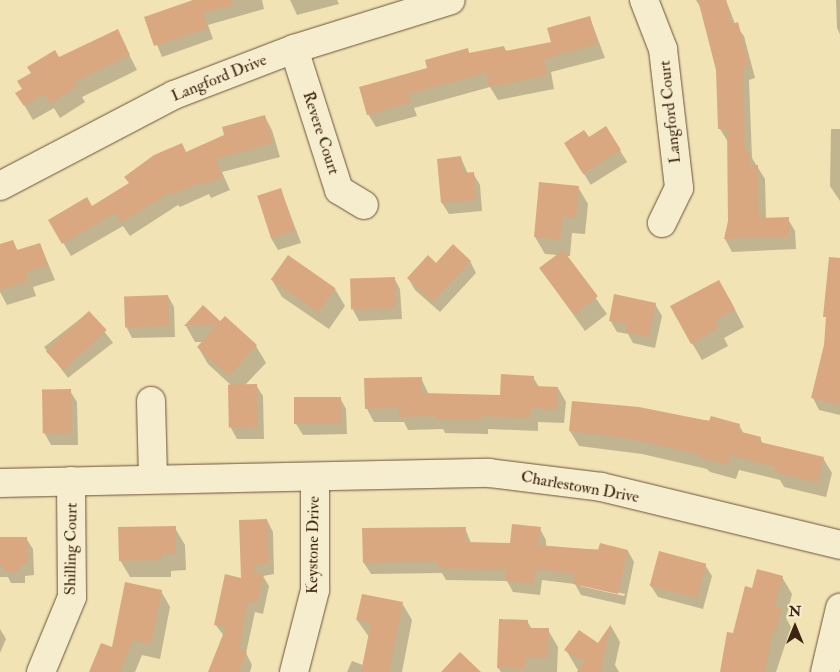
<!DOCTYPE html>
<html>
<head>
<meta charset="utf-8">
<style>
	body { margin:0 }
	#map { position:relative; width:840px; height:672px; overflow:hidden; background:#f1e3b4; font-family:"IM FELL Double Pica",serif }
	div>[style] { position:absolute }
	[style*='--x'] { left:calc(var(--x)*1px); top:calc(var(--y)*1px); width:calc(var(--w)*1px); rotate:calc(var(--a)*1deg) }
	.shadow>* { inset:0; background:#0003; transform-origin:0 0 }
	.building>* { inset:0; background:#d9a881; transform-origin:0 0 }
	.roads { filter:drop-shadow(0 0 1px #6a533a) drop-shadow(0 0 1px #6a533a) }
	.minor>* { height:28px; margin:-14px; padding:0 14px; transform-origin:14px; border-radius:14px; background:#f6edce }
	span { translate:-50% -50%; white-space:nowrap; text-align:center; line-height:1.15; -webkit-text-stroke:5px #f6edce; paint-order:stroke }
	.street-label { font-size:16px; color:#3d2312 }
	.north { position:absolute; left:770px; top:602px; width:50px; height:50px; -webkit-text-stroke:4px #f6edce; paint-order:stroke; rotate:0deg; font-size:14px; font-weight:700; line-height:20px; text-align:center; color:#3d2312 }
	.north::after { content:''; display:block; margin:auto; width:18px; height:22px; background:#3d2312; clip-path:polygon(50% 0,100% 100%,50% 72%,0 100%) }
</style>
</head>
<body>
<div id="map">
	<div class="shadow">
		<div style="clip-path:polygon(196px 0,262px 0,264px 9px,208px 25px,213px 39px,162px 57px,146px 18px)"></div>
		<div style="clip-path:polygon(290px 0,337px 0,339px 4px,297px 15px)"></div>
		<div style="clip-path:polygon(696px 0,726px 0,735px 24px,744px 36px,755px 78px,749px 80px,752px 158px,765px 179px,766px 219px,788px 219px,795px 231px,796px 249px,732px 252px,725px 239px,730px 221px,728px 142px,720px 129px,717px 70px,702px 10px)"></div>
		<div style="clip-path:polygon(836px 0,840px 0,840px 34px,837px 28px)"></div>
		<div style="clip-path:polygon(590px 18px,605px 58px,551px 72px,554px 89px,498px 100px,490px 87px,414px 108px,417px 116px,376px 127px,368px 114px,428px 69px,467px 49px,470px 54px,504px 47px,507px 52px,553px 43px)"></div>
		<div style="clip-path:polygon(117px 31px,137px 70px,82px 97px,85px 102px,60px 118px,54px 108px,33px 120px,17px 93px,23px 89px,32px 73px)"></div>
		<div style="clip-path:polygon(265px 117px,272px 130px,280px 157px,222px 172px,230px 190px,211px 198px,209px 194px,180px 207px,178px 205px,130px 236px,123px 226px,71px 256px,50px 220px,92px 208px)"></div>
		<div style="left:606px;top:128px;width:40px;height:43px;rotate:58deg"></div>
		<div style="clip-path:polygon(831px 129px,840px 129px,840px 201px,830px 186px)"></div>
		<div style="clip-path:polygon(461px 158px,468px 174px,473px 173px,480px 185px,482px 211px,449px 214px,442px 203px)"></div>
		<div style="clip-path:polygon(578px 187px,588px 204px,585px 234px,572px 233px,570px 256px,566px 256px,607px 314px,585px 331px,540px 268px,558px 255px,545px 254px,535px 237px)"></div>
		<div style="clip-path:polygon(281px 190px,301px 243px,278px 250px,271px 238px)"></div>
		<div style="clip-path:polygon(13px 242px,18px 251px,40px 244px,55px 280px,33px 287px,36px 296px,7px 305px,0 292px,0 246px)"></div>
		<div style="clip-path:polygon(470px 261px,476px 273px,440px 312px,415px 290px,408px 278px)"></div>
		<div style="clip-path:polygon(840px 276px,840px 415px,819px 410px,813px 398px)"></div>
		<div style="clip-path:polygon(394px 278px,400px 289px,402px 319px,359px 321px,353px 310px)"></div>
		<div style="clip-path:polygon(272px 280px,335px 289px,345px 306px,329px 329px,282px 297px)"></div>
		<div style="clip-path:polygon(168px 296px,174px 307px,175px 337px,132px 338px,126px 326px)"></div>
		<div style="clip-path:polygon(729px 298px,744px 327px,724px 338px,728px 346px,702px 360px,692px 343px)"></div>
		<div style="clip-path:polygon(655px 304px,662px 316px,655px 348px,633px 343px,628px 334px,617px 332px,610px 320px)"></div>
		<div style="left:89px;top:312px;width:39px;height:57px;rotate:52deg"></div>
		<div style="clip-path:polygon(220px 323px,256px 346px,266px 363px,245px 385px,256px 385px,263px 396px,264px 439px,237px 439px,231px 428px,232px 386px,208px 364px,198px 347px,203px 342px,195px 342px,186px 326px)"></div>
		<div style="clip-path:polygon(533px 377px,539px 387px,558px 388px,566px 402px,564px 423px,538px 422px,538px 431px,488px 429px,488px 434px,445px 433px,443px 429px,408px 430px,404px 422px,374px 422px,367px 409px,421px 378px,429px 395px,501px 396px)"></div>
		<div style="clip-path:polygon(70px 391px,77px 402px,78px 445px,51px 445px,45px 434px,44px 392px)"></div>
		<div style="clip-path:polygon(340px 398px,346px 409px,347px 434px,303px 435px,296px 424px)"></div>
		<div style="clip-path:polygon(574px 402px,739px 425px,744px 434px,760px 438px,763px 444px,823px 458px,832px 473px,826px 497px,784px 487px,780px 480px,739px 470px,736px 479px,710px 472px,707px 469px,642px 454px,579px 446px,570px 431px)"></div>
		<div style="clip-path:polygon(267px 520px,273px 532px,274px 574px,263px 576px,269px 586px,263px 614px,255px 612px,246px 653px,252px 665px,250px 672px,210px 672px,224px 636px,215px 624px,242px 579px)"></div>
		<div style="clip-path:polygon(175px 528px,185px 545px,186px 570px,171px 571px,171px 577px,130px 577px,120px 560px)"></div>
		<div style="clip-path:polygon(evenodd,465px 528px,471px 543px,511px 545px,540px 529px,546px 540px,546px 547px,628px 551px,634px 562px,625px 605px,581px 595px,575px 584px,542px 580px,540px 595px,513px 592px,507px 581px,446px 580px,442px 573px,371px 574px,364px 563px,465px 528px,580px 584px,625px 594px,624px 596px,580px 586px,580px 584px)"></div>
		<div style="clip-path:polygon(0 538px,26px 538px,33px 549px,34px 575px,25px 576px,25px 583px,11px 583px,8px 577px,0 577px)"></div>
		<div style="clip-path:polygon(705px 565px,712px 576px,703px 609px,658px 597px,651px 586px)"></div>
		<div style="clip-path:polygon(782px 577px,792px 594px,786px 618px,791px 627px,776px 672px,723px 672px,734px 634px,753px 590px)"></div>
		<div style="clip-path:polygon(161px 591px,170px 607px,160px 659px,142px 655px,135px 672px,91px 672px)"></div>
		<div style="clip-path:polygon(402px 603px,412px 620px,402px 672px,347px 672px,352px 661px,363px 665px,369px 637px,357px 620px)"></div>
		<div style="clip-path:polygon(527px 621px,532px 629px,548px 630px,558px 647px,557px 672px,501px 672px,498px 668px)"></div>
		<div style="clip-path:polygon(611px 626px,620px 642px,615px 665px,619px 672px,579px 672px,566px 650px,598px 645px)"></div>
		<div style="clip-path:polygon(0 629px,6px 639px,0 653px)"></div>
	</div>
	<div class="building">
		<div style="clip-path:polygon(193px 0,232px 0,233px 5px,203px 13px,208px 28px,154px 46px,144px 17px)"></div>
		<div style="clip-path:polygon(698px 0,726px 0,732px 24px,738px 22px,749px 65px,743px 67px,745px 151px,750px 151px,750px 165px,758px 165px,759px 218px,789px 217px,789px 237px,724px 239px,728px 221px,727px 129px,718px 129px,716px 70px)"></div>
		<div style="clip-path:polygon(590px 16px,598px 44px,544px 59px,548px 75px,489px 87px,486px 73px,408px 94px,410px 103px,367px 115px,359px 87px,427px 68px,425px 60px,468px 48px,469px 53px,504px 46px,505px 51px,551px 42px,547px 28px)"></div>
		<div style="clip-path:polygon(118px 29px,130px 55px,74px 82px,77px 87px,50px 104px,45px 94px,24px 106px,15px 93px,22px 89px,17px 81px,31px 73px,27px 67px,55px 50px,59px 57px)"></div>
		<div style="clip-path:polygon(265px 115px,273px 143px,215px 159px,223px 177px,203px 185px,201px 182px,171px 195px,170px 192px,121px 223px,115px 213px,62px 244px,48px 220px,87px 197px,92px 206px,129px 183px,124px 177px,154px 155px,182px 143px,186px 152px,224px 135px,222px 127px)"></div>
		<div style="clip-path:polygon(606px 126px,621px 150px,583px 174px,564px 143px,584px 130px,589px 137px)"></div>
		<div style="clip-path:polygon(461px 156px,463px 173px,474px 172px,476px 200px,441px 203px,437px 159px)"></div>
		<div style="clip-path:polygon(539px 182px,579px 186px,576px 218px,563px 216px,560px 240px,534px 237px)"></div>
		<div style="left:281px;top:188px;width:45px;height:25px;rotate:72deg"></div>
		<div style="clip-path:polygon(13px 240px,17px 250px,40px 243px,48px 265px,26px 272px,28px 281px,0 290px,0 244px)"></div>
		<div style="clip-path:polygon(453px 244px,471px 261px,433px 302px,407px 278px,428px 255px,436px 263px)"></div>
		<div style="left:563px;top:250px;width:58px;height:30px;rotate:53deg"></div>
		<div style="left:288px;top:255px;width:58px;height:30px;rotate:35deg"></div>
		<div style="clip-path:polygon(829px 257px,840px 258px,840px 405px,811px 398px,824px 345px,826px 317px,823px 317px)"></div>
		<div style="left:395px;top:277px;width:31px;height:45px;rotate:88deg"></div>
		<div style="clip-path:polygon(719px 280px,735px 309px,715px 320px,719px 328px,691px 344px,670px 306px)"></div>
		<div style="clip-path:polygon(614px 294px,656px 303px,649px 337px,625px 332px,627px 324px,609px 321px)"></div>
		<div style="left:168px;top:295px;width:31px;height:44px;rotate:88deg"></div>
		<div style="clip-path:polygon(203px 305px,220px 321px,225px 316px,257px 345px,229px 376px,197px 347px,217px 325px,184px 326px)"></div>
		<div style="left:89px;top:311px;width:26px;height:59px;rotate:47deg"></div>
		<div style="clip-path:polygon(501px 374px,534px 376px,533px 386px,558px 387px,557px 410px,531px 408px,530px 418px,481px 416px,481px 420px,436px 420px,436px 416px,399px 417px,399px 408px,365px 409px,364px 378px,422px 377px,422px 393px,500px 395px)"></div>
		<div style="left:257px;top:384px;width:43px;height:29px;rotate:89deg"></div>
		<div style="left:71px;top:389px;width:44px;height:29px;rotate:89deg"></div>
		<div style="left:294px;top:397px;width:47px;height:27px"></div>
		<div style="clip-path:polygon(572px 401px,639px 407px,709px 421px,711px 416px,740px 424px,738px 431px,761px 437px,760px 442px,824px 457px,818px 483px,774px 472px,775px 467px,730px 455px,728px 465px,700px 458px,701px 455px,632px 439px,569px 431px)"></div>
		<div style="clip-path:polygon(267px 519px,269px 563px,255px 565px,254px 572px,264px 574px,257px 603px,248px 601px,239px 649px,247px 652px,239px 672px,208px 672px,226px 627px,214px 625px,225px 574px,241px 578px,239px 520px)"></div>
		<div style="clip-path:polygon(512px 524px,541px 527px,538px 545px,598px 550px,600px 543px,628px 550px,618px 594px,573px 584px,575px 574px,536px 569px,534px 584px,505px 581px,507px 570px,438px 568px,438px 561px,363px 563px,362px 528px,466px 527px,465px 542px,510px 543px)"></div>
		<div style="clip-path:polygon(176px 526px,176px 554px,162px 554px,162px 560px,119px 561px,118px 527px)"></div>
		<div style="clip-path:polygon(0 537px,27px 537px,28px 564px,19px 565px,19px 572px,4px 572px,3px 566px,0 566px)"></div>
		<div style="left:659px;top:551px;width:49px;height:36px;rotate:15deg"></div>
		<div style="clip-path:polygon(757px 569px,783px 576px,775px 607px,782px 608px,776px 631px,773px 630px,765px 672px,720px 672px,727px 632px,733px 633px,745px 586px,752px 588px)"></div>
		<div style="clip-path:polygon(125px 582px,162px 590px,151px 644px,133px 640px,120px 672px,89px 672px,101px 643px,112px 647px)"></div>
		<div style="clip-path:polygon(362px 594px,403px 602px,389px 672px,361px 672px,371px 623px,356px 620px)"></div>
		<div style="clip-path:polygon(499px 619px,528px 620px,528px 628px,549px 628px,548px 658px,525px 658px,525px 669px,497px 668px)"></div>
		<div style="clip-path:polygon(611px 624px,600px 672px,577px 672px,586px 659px,578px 659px,564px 650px,579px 630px,598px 643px)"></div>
		<div style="clip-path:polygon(460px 652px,481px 672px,441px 672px)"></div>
	</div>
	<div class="roads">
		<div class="minor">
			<div style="--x:644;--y:0;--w:53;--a:68.8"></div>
			<div style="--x:663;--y:49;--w:140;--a:83.4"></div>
			<div style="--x:679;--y:188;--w:39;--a:116"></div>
			<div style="--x:294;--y:49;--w:148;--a:72.3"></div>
			<div style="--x:339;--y:190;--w:29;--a:31"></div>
			<div style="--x:0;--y:186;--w:196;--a:-27.6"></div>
			<div style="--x:174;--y:95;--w:129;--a:-21"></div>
			<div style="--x:294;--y:49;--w:164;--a:-17.3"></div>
			<div style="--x:151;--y:401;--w:78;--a:88.5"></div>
			<div style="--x:0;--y:483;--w:489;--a:-1.2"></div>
			<div style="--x:489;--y:473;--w:113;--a:7.1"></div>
			<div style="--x:601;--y:487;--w:246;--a:13.6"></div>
			<div style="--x:41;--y:672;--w:81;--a:-67.5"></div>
			<div style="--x:72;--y:597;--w:116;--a:-90.5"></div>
			<div style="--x:294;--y:672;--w:85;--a:-75.6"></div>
			<div style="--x:315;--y:590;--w:113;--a:-90"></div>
			<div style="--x:825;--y:672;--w:66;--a:-76.8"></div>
		</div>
	</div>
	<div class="street-label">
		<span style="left:219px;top:78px;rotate:-22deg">Langford Drive</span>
		<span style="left:670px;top:112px;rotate:-96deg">Langford Court</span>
		<span style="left:321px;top:133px;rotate:72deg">Revere Court</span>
		<span style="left:580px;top:487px;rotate:10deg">Charlestown Drive</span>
		<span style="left:313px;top:545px;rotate:-89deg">Keystone Drive</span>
		<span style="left:71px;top:549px;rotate:-89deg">Shilling Court</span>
	</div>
	<div class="north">N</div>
</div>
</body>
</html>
